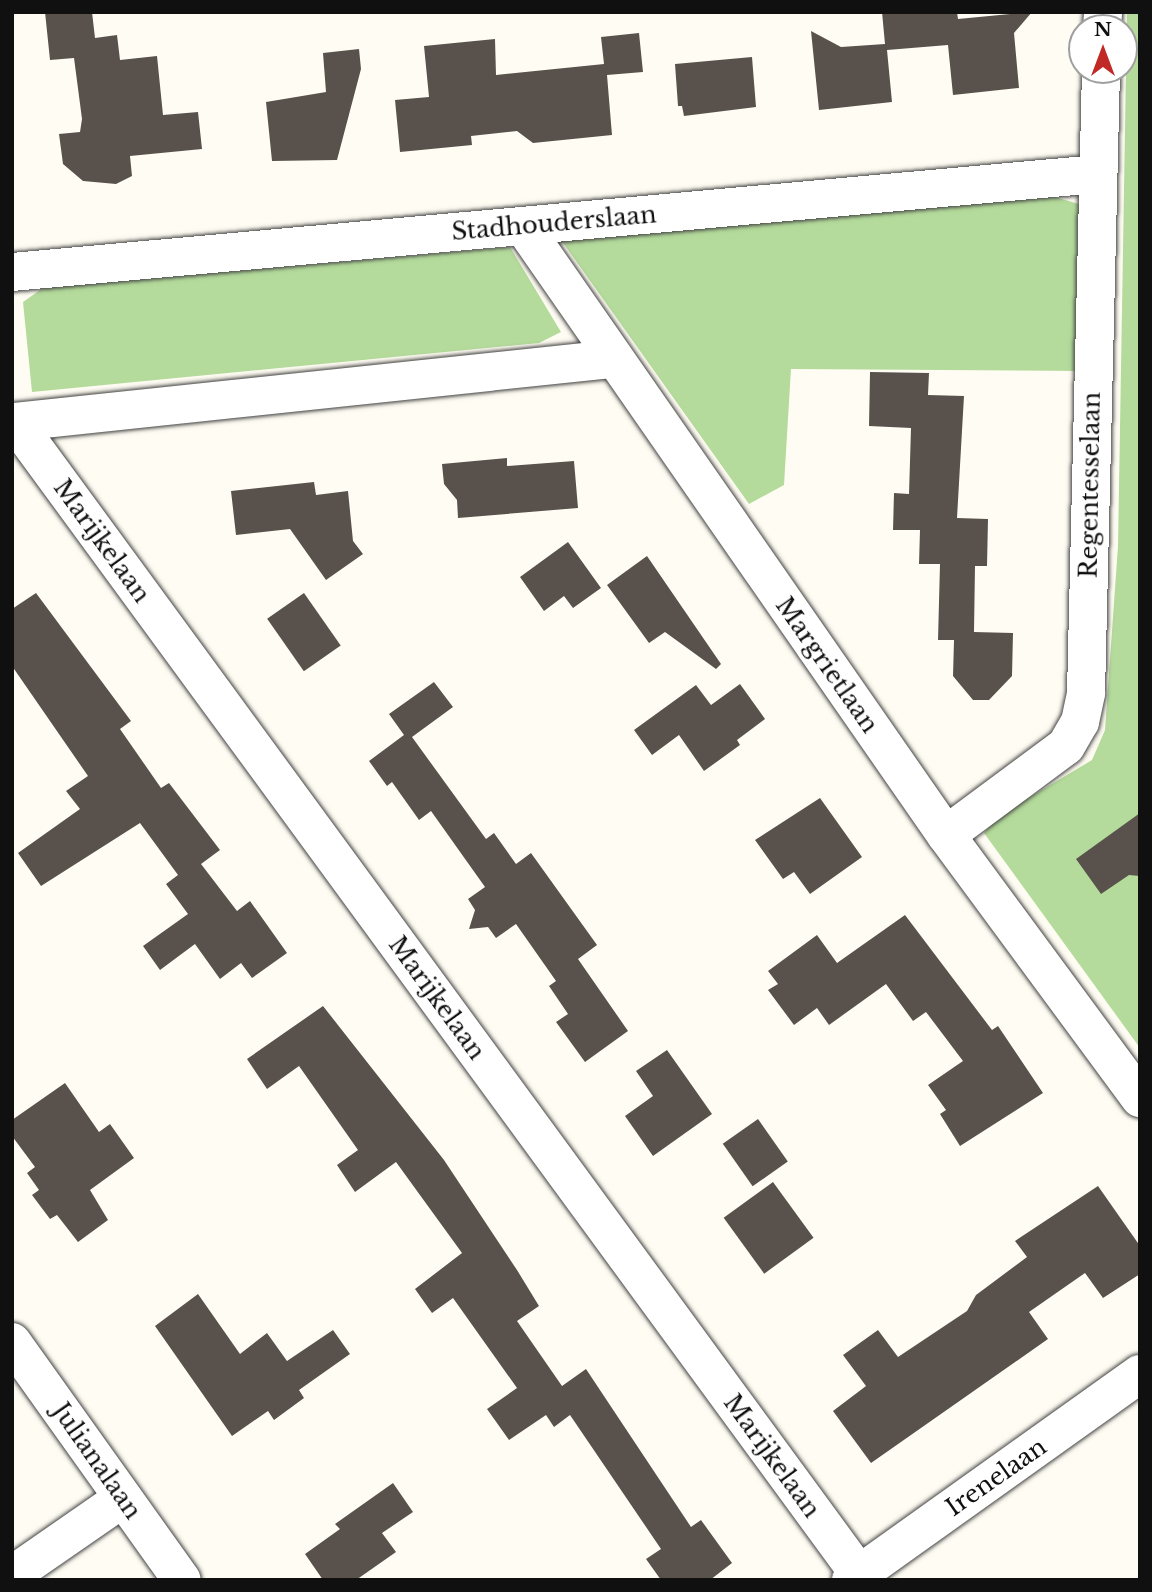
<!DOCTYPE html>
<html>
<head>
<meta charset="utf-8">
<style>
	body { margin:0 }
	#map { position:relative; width:1152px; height:1592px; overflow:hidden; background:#fffdf3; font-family:"Libre Baskerville",serif }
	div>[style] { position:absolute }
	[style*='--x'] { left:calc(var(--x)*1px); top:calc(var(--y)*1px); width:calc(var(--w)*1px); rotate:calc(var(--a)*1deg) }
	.forest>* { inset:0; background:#b4db9b }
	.building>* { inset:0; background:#59524c; transform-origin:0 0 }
	.roads { filter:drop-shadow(0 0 2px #434343) drop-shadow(0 0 2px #434343) }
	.minor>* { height:38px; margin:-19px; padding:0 19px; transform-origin:19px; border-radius:19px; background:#fff }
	span { translate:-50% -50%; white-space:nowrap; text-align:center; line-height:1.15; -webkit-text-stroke:7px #fff; paint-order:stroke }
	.street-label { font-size:24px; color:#101010 }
	.frame { position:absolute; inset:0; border:14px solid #101010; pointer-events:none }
	.north { position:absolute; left:1068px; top:14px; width:70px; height:70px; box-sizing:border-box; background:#fff; border:2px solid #9f9f9f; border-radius:50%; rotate:0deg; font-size:19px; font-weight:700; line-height:28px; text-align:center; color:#101010 }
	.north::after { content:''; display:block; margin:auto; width:24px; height:32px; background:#c12927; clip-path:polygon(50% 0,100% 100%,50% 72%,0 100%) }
</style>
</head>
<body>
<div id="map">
	<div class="forest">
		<div style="clip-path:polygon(1127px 12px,1140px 12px,1140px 1048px,984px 833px,1000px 815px,1092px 760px,1105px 730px,1118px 546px)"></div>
		<div style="clip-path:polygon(1055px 197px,1082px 205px,1080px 371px,791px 369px,784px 485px,749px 504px,561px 240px)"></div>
		<div style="clip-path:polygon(510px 247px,561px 332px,539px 343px,32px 392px,23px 302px,43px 288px)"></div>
	</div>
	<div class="building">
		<div style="clip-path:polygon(45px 12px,92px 12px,95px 38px,117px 35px,120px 60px,157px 56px,163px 115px,198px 112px,202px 149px,130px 156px,132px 176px,116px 184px,83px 181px,63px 164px,59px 134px,80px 132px,82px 119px,74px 58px,50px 60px)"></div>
		<div style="clip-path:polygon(882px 12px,957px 12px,958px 19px,1032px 12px,1014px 33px,1019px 88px,953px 95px,948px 45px,887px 50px,892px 102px,819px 110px,811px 31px,841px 47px,885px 44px)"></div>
		<div style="clip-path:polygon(639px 33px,643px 72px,607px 75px,612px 135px,533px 143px,517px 131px,471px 136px,472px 145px,400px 152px,395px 100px,429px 97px,424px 46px,495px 39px,496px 75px,604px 64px,601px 37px)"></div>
		<div style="clip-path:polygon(359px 49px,361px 69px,337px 160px,272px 161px,266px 102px,326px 92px,323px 53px)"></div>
		<div style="clip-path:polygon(752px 57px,756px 107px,684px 116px,682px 106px,678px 106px,675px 64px)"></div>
		<div style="clip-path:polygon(870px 372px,929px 373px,928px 395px,964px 396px,957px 518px,988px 519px,987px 566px,975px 566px,974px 632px,1013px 633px,1012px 676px,989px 700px,973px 700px,953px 676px,954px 640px,938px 640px,940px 564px,919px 564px,920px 530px,893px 530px,894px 493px,909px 494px,911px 428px,869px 426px)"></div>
		<div style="clip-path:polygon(507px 458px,507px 466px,574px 461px,578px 508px,458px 518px,457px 500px,444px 484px,442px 464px)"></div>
		<div style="clip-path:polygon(314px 482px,316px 495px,348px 491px,353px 541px,363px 554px,326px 580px,290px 529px,236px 535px,231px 491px)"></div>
		<div style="clip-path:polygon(568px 542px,601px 588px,573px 608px,564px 596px,544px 611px,520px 577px)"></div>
		<div style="clip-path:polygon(647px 556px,721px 664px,716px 669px,665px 632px,649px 643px,607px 585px)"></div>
		<div style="clip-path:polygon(36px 593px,131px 721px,120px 729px,161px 788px,169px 783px,220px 850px,201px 864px,237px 911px,250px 901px,287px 953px,252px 978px,241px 963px,220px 979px,195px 944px,160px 970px,143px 946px,188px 914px,166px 884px,178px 875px,140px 823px,41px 886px,18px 853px,80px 809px,66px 791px,88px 776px,12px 666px,12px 609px)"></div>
		<div style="left:304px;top:593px;width:64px;height:45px;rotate:55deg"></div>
		<div style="clip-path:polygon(434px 682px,453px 707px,412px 737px,486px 839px,494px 833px,516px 864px,531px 853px,597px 945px,578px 959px,628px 1031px,585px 1062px,556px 1022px,568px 1014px,549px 986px,556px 981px,516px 924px,496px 938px,488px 927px,469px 929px,475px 910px,468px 899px,485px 887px,431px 811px,419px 820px,392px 782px,387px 786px,369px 761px,404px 735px,389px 714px)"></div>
		<div style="clip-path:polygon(740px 684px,765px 719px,737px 740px,740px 745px,704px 771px,679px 735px,652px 755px,634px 730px,696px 685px,711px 705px)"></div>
		<div style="clip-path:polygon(820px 798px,862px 857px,810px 894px,794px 872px,783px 879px,755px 840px)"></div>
		<div style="clip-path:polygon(1140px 813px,1140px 876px,1129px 875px,1101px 894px,1076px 859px)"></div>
		<div style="clip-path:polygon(905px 915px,992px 1030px,998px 1026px,1043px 1093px,960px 1146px,940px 1114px,946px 1110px,928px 1085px,963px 1061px,926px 1012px,913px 1021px,886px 984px,829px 1025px,817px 1008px,794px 1025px,768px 990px,778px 984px,768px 971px,817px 935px,837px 963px)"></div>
		<div style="clip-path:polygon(323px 1006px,444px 1160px,517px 1270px,539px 1306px,517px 1321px,562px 1386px,586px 1369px,691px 1527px,701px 1520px,732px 1563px,710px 1580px,661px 1580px,646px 1559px,661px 1549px,570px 1415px,554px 1427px,546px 1415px,509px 1440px,487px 1409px,517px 1388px,453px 1298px,432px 1313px,415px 1289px,462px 1253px,396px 1162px,355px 1192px,337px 1165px,358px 1150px,299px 1066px,267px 1089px,247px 1059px)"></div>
		<div style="clip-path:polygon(667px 1050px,712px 1114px,653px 1156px,625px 1116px,653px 1096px,636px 1071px)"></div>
		<div style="clip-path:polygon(65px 1083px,99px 1132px,110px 1124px,134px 1158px,90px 1190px,108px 1220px,78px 1242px,57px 1215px,50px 1219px,32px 1195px,39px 1190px,27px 1173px,35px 1167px,12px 1136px,12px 1120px)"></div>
		<div style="left:758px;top:1119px;width:52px;height:43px;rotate:55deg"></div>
		<div style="left:773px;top:1182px;width:69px;height:61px;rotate:54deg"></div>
		<div style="clip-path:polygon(1098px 1186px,1140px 1246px,1140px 1274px,1103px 1298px,1085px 1273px,1029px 1312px,1048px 1339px,871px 1463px,833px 1411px,866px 1386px,843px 1355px,878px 1330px,898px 1357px,967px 1311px,976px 1295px,1027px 1257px,1015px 1241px)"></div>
		<div style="clip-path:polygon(198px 1294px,240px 1354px,267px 1333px,287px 1361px,333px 1330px,350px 1354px,299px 1390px,304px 1398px,274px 1420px,268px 1411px,232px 1436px,155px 1326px)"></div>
		<div style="clip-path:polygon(393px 1483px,413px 1512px,382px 1533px,396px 1552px,356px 1580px,323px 1580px,305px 1554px,340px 1529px,335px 1524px)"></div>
	</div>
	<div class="roads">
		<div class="minor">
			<div style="--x:1102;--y:28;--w:16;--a:-86"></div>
			<div style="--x:523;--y:226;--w:741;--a:55.22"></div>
			<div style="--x:946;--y:835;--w:327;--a:53.6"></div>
			<div style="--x:12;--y:272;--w:1089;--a:-5.16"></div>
			<div style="--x:15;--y:422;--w:1428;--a:53.77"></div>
			<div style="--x:15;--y:422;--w:599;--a:-6.03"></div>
			<div style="--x:946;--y:835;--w:149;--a:-36.6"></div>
			<div style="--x:1066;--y:746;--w:28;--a:-60"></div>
			<div style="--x:1080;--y:722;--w:30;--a:-78"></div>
			<div style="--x:1086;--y:693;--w:623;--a:-88.62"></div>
			<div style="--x:12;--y:1342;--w:292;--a:54.5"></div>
			<div style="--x:12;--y:1575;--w:135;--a:-34.7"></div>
			<div style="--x:851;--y:1580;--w:355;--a:-35.5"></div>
		</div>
	</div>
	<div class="street-label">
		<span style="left:554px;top:223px;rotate:-5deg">Stadhouderslaan</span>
		<span style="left:1090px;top:485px;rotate:-89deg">Regentesselaan</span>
		<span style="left:102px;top:541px;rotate:54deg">Marijkelaan</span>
		<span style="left:827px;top:665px;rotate:55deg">Margrietlaan</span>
		<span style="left:437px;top:998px;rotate:54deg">Marijkelaan</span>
		<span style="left:772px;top:1456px;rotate:54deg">Marijkelaan</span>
		<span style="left:97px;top:1461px;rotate:55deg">Julianalaan</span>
		<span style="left:996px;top:1477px;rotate:-35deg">Irenelaan</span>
	</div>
	<div class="frame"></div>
	<div class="north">N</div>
</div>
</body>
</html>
